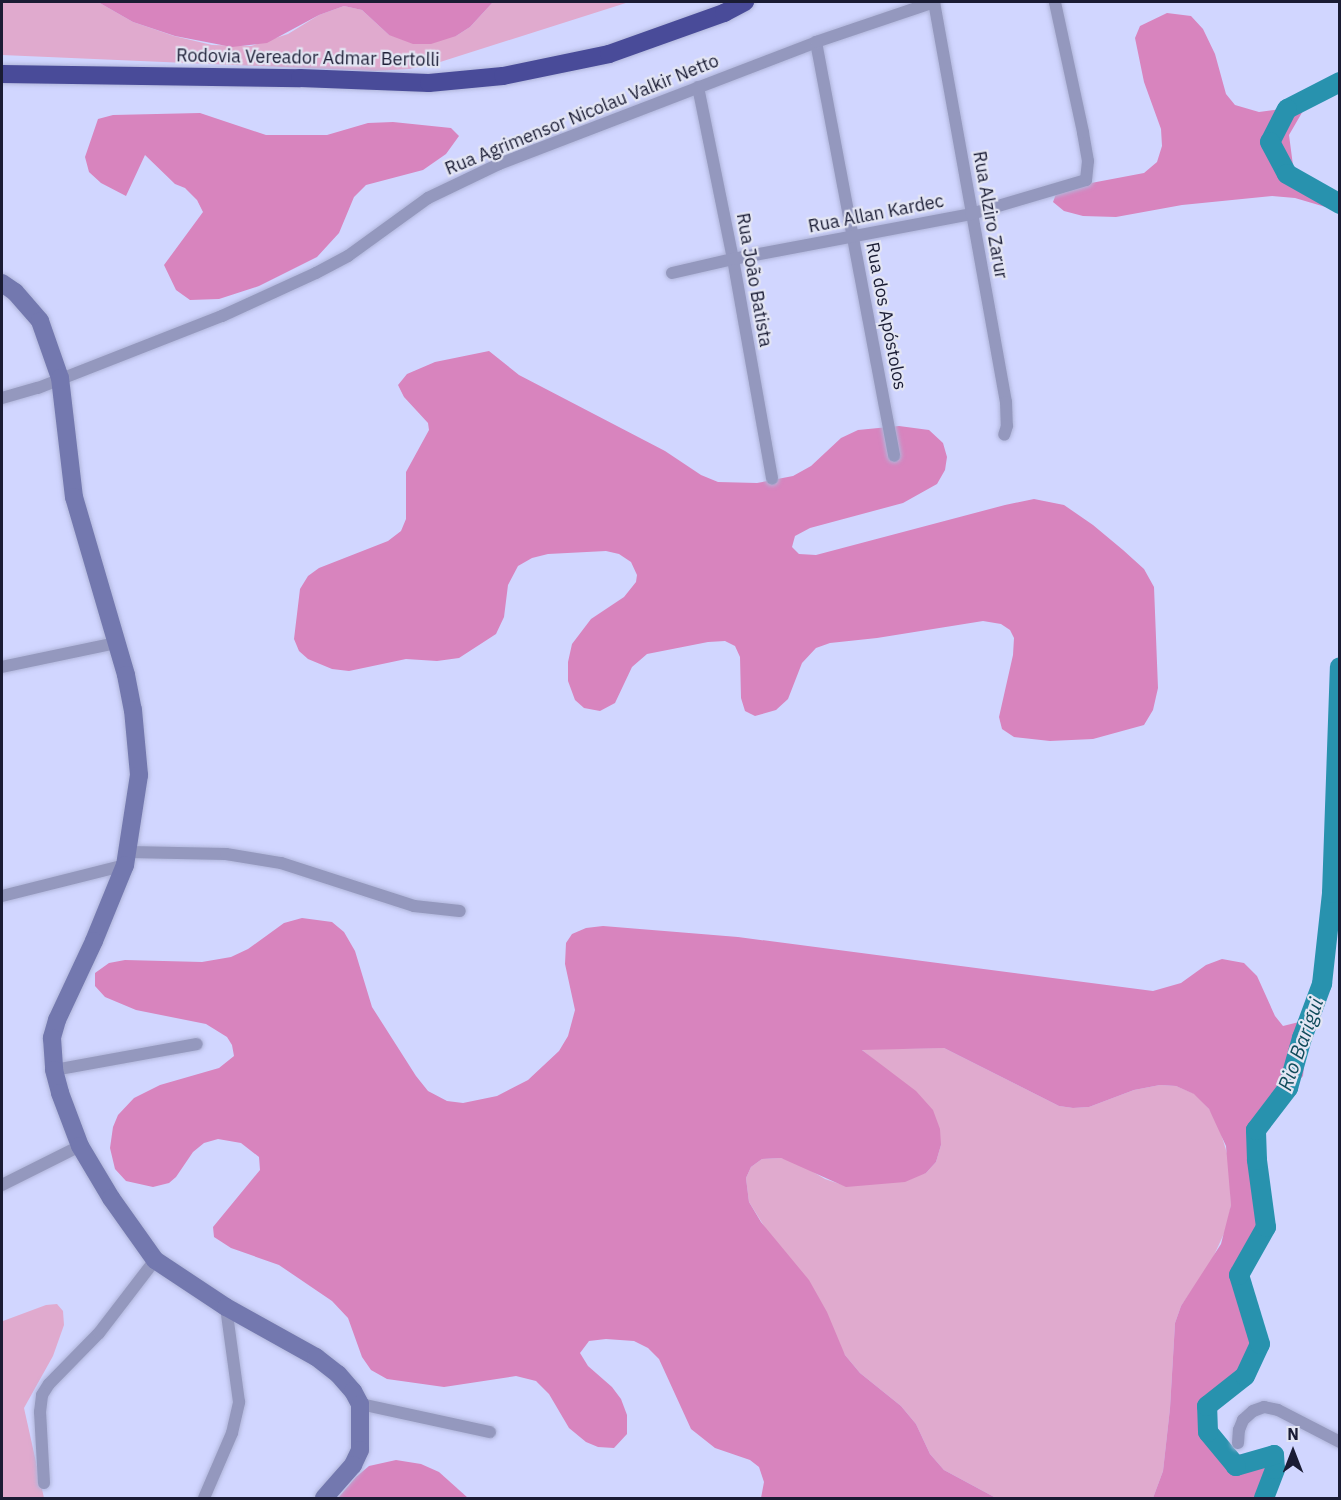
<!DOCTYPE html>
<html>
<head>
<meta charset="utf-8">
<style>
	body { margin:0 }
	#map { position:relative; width:1341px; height:1500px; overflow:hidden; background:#d1d6ff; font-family:"IBM Plex Sans",sans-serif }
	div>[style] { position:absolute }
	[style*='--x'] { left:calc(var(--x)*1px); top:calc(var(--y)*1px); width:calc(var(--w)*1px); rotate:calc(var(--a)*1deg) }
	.green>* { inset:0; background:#e0aace }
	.forest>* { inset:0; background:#d884be }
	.river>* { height:20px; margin:-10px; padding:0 10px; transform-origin:10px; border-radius:10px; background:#2892ae }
	.roads { filter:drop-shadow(0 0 2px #b0b5da) drop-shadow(0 0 2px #b0b5da) }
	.street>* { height:12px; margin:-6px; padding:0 6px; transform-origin:6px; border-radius:6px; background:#9498be }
	.secondary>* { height:18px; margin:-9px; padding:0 9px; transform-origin:9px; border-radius:9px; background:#7378af }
	.highway>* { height:18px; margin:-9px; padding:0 9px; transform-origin:9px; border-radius:9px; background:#494b99 }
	span { translate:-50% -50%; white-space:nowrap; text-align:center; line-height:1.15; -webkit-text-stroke:4.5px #e3e5f3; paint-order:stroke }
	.street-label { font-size:18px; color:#1a1c34 }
	.water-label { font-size:20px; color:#114b5a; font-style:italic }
	.frame { position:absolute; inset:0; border:3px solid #1a1c34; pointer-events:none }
	.north { position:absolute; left:1263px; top:1422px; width:60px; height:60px; -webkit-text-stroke:4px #e3e5f3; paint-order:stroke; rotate:0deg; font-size:16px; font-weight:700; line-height:24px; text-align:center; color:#1a1c34 }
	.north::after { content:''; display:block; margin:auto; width:21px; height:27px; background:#1a1c34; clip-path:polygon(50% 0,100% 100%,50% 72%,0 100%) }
</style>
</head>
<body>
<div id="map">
	<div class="green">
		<div style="clip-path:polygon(2px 2px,98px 2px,133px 22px,174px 36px,212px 45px,251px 46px,288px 34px,319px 15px,344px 6px,362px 10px,389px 35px,456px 36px,470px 27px,493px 2px,629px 2px,437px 63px,409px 69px,375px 71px,2px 55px)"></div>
		<div style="clip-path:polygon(944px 1048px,1059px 1106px,1073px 1108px,1089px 1107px,1134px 1090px,1160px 1085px,1176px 1086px,1195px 1094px,1209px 1109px,1218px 1124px,1230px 1163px,1231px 1205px,1227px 1227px,1210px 1264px,1181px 1306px,1175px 1323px,1170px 1408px,1163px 1471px,1153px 1498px,996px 1498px,944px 1470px,930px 1454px,916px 1424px,901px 1406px,860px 1373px,845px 1355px,749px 1202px,746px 1178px,751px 1167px,762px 1159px,781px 1158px,798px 1163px,825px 1179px,846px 1186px,926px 1173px,936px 1162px,941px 1145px,884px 1068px,861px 1049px)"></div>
		<div style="clip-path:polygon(57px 1304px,63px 1311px,64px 1325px,53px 1356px,24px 1408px,44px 1498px,2px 1498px,3px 1321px,46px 1305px)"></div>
	</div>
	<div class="forest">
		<div style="clip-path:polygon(98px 2px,493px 2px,470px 27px,456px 36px,431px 44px,413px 44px,389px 35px,362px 10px,344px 6px,319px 15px,267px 43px,232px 47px,175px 36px,133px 22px)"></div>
		<div style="clip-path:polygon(1167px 13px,1191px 16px,1203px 29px,1215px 54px,1226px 94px,1235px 105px,1259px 112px,1298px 107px,1328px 87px,1339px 73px,1339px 90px,1307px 104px,1289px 135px,1294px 173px,1339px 200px,1339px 211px,1295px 198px,1272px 196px,1182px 205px,1116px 217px,1083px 216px,1064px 211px,1053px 202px,1056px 194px,1070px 187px,1144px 173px,1157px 162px,1162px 146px,1161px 129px,1144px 82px,1135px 38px,1140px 26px)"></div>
		<div style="clip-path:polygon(200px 113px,266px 135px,327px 135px,368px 123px,393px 122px,451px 128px,459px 136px,446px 154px,423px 170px,366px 185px,354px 197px,339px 233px,317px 257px,259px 286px,219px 299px,190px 300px,176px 290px,164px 265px,203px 212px,197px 200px,185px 188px,175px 184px,145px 155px,126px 196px,101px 183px,89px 172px,85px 157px,98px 119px,113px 115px)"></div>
		<div style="clip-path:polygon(489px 351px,519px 375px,665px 451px,701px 475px,718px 482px,757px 483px,793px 476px,811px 466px,841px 438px,858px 430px,899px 426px,929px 430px,943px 443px,947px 457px,945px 470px,937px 484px,903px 503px,810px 528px,795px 536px,792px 547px,799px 554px,816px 555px,1005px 505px,1034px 499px,1064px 505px,1093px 525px,1123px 550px,1144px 569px,1154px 587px,1158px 688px,1153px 710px,1144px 725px,1093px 739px,1050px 741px,1014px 737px,1002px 729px,999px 717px,1013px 655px,1014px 638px,1010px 630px,1001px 624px,983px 621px,877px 638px,830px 643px,816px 648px,802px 663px,788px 699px,776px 710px,755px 716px,745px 711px,741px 698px,740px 657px,735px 646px,725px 641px,708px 642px,647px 654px,632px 667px,615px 703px,600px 711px,584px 708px,575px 700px,568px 681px,568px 662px,572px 644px,591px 619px,624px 597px,636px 582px,637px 575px,631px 562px,619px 554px,606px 551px,548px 554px,532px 558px,518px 566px,508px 585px,504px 617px,496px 634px,459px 658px,437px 661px,406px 659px,349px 671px,332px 669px,308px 659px,299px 651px,294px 639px,300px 589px,308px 576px,319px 568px,388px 541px,401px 531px,406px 519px,406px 472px,429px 430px,428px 423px,404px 397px,398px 385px,407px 374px,435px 362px)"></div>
		<div style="clip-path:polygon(302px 918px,332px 922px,344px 932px,355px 951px,372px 1007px,416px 1076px,428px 1091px,447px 1101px,463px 1103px,497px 1096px,528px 1080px,559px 1051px,568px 1036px,575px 1010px,565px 964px,566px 943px,572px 934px,586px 928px,603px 926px,738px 937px,1153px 991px,1181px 983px,1206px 965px,1222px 959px,1244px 963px,1257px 976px,1275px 1016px,1283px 1026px,1299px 1022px,1310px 1009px,1303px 1076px,1270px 1113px,1263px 1138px,1270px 1201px,1243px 1282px,1258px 1342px,1257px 1368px,1218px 1397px,1214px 1433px,1222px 1453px,1257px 1456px,1267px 1462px,1264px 1485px,1258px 1498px,1153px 1498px,1163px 1471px,1170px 1408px,1175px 1323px,1181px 1306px,1221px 1244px,1231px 1205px,1226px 1146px,1209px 1109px,1194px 1094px,1176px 1086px,1160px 1085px,1134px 1090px,1089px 1107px,1073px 1108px,1059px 1106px,944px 1048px,862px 1050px,916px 1091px,933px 1110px,940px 1129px,941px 1145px,936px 1162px,926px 1173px,905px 1182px,846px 1187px,781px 1158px,762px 1159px,751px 1167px,746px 1178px,749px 1202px,761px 1222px,809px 1280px,827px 1312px,845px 1355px,860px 1373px,901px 1406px,916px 1424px,930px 1454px,944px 1470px,996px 1498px,761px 1498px,764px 1482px,759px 1467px,750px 1460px,715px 1448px,691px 1429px,659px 1359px,648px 1348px,634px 1341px,606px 1339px,589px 1341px,580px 1353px,588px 1366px,612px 1387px,621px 1399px,627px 1415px,627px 1434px,614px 1448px,598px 1447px,586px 1442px,569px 1428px,549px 1394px,536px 1381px,516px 1376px,444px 1387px,387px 1379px,371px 1370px,362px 1357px,348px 1318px,332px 1301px,279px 1265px,231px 1248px,214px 1237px,213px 1227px,260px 1170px,259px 1157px,241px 1143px,218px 1139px,204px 1143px,193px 1152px,176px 1177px,169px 1183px,153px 1187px,126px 1181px,115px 1169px,110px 1148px,113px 1127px,118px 1115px,134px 1098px,160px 1085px,219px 1068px,234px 1056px,232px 1045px,227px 1037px,206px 1024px,136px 1010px,105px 997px,95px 986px,95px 973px,109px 963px,125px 960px,202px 962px,231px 957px,248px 949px,284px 923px)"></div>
		<div style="clip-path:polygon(396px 1460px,421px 1464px,439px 1472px,468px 1498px,338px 1498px,356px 1477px,369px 1466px)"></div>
	</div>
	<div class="river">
		<div style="--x:1340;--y:82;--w:59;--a:153"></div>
		<div style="--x:1287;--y:109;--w:37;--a:117"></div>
		<div style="--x:1270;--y:142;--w:36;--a:62"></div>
		<div style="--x:1287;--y:174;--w:61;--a:29.5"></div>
		<div style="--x:1264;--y:1498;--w:31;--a:-69"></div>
		<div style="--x:1275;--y:1469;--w:14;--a:-94"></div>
		<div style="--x:1274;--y:1455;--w:40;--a:164"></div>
		<div style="--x:1236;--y:1466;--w:44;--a:-129.5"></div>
		<div style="--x:1208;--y:1432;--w:26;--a:-92"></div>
		<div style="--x:1207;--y:1406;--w:48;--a:-38.3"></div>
		<div style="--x:1245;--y:1376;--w:35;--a:-65"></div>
		<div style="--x:1260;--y:1344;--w:72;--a:-106.9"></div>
		<div style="--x:1239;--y:1275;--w:55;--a:-60.6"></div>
		<div style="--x:1266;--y:1227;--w:68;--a:-97.7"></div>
		<div style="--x:1257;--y:1160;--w:30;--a:-92"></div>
		<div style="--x:1256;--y:1130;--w:53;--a:-52.7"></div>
		<div style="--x:1288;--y:1088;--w:52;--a:-74.4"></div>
		<div style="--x:1302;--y:1038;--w:58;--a:-69.7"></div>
		<div style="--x:1322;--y:984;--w:92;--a:-83.7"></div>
		<div style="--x:1332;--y:893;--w:226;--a:-88"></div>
	</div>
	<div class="roads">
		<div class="street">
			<div style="--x:934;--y:2;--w:406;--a:79.8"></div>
			<div style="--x:1006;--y:402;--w:24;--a:88"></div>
			<div style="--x:1007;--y:426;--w:9;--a:108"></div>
			<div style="--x:816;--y:42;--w:421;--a:79.3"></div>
			<div style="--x:698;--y:87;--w:176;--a:78.5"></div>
			<div style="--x:733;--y:259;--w:223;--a:79.9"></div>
			<div style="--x:672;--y:273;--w:63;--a:-12.9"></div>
			<div style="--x:733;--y:259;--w:242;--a:-10.7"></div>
			<div style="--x:971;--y:214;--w:120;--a:-16.5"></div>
			<div style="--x:1086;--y:180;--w:19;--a:-84"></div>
			<div style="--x:1088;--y:161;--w:29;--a:-100"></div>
			<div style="--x:1083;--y:132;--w:133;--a:-102.2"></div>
			<div style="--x:2;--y:398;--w:37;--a:-16"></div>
			<div style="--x:38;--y:388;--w:198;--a:-21.4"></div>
			<div style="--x:222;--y:316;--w:103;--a:-24.6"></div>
			<div style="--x:316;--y:273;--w:36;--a:-28"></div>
			<div style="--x:348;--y:256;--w:99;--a:-35.9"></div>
			<div style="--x:428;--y:198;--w:79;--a:-25.6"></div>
			<div style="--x:499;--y:164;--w:340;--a:-21"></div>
			<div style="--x:816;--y:42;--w:125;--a:-18.7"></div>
			<div style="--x:2;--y:667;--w:116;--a:-11.9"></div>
			<div style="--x:129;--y:852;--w:97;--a:1.2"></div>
			<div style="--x:226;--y:854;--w:56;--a:9.3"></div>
			<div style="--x:281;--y:863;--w:140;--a:17.9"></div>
			<div style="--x:414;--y:906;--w:46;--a:6.2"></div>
			<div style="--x:2;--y:896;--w:127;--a:-14.1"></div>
			<div style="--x:54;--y:1070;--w:145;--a:-10.3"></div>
			<div style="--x:2;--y:1185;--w:87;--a:-26.6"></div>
			<div style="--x:360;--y:1404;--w:133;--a:12.2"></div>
			<div style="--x:1238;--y:1443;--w:13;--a:-86"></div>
			<div style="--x:1239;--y:1430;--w:11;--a:-68"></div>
			<div style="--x:1243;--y:1420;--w:13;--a:-42"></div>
			<div style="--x:1253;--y:1411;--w:12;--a:-20"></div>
			<div style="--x:1264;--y:1407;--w:14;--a:12"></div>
			<div style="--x:1278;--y:1410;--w:70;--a:27.3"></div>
			<div style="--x:44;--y:1483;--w:71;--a:-93.2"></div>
			<div style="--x:40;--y:1412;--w:17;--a:-83"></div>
			<div style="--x:42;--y:1395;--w:13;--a:-58"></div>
			<div style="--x:49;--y:1384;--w:71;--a:-45.6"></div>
			<div style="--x:99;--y:1333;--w:92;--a:-52.5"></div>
			<div style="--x:204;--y:1498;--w:71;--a:-66.7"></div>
			<div style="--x:232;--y:1433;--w:32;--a:-77"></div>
			<div style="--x:239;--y:1402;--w:96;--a:-97.8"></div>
		</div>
		<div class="secondary">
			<div style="--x:2;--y:283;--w:16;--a:35"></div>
			<div style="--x:15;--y:292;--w:38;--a:49"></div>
			<div style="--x:40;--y:321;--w:60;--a:70.7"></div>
			<div style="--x:60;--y:378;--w:120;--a:83.3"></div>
			<div style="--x:74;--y:497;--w:185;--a:73.7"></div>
			<div style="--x:126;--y:675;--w:36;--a:79"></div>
			<div style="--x:133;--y:710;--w:65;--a:84.7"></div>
			<div style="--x:139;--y:775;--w:91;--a:98.8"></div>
			<div style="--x:125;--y:865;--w:82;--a:112.2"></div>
			<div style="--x:94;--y:941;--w:87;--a:115.1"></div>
			<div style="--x:57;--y:1020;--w:19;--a:106"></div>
			<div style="--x:52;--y:1038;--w:32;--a:86"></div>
			<div style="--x:54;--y:1070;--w:24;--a:75"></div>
			<div style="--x:60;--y:1093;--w:57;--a:69.3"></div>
			<div style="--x:80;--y:1146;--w:61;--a:59.2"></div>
			<div style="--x:111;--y:1198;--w:76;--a:54.6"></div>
			<div style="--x:155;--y:1260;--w:85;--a:33.5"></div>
			<div style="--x:226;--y:1307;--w:103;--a:29.1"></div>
			<div style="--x:316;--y:1357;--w:28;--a:38"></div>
			<div style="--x:338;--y:1374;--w:23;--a:49"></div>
			<div style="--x:353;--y:1391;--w:15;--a:62"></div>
			<div style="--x:360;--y:1404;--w:46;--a:90"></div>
			<div style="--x:360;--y:1450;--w:17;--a:115"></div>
			<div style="--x:353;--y:1465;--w:44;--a:131.3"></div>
		</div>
		<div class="highway">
			<div style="--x:2;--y:74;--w:298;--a:0.8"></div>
			<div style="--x:300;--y:78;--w:129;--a:2.2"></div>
			<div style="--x:429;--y:83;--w:74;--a:-5.4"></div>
			<div style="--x:503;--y:76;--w:108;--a:-11.7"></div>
			<div style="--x:609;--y:54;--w:122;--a:-19.6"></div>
			<div style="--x:724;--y:13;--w:24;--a:-28"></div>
		</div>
	</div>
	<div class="street-label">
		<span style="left:308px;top:58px;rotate:1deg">Rodovia Vereador Admar Bertolli</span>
		<span style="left:582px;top:115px;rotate:-22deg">Rua Agrimensor Nicolau Valkir Netto</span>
		<span style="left:876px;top:214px;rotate:-11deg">Rua Allan Kardec</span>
		<span style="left:990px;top:215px;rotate:80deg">Rua Alziro Zarur</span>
		<span style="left:754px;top:280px;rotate:80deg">Rua João Batista</span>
		<span style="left:886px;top:316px;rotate:79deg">Rua dos Apóstolos</span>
	</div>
	<div class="water-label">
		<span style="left:1300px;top:1044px;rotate:-70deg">Rio Barigui</span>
	</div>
	<div class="frame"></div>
	<div class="north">N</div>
</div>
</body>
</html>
